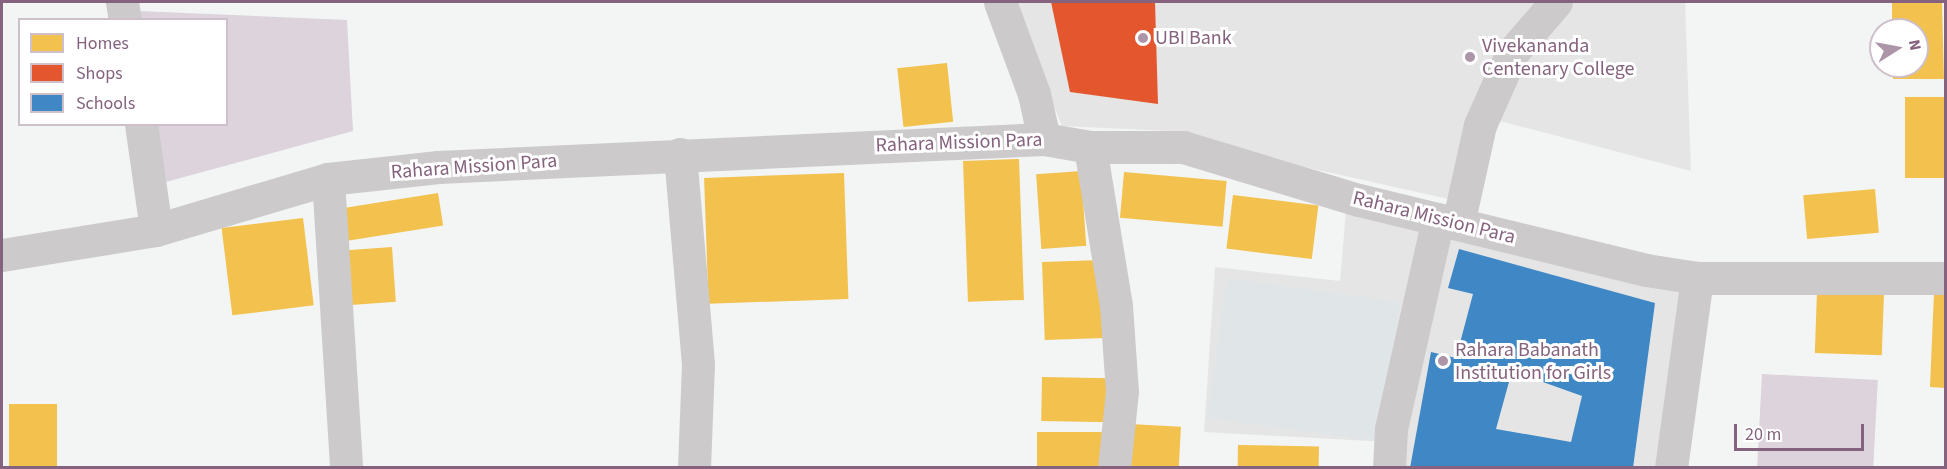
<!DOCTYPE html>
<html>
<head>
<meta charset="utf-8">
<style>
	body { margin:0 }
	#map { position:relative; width:1947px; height:469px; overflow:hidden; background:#f2f5f4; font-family:"Source Sans 3",sans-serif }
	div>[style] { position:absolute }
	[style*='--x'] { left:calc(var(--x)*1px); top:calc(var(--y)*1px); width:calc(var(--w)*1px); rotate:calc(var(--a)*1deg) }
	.built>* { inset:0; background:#e5e5e5 }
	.green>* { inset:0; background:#e0e6e7; transform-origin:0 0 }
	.water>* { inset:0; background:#dcd3dc; transform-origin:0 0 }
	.homes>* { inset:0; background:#f2c14e; transform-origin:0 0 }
	.shops>* { inset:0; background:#e4572e }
	.schools>* { inset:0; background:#3f88c5 }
	.street>* { height:33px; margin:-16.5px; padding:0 16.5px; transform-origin:16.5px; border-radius:16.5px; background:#cdcacc }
	.dots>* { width:16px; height:16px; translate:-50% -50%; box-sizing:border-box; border:3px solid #fff; border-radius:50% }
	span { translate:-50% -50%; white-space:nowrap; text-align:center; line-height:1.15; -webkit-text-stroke:6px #fff; paint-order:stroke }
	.poi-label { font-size:20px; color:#85627e }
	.left { translate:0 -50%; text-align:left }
	.street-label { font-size:20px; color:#85627e }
	.frame { position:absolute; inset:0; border:3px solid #85627e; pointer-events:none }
	.legend { position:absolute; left:18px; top:18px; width:210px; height:108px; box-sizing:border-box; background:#fff; border:2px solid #cec0cb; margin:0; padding:8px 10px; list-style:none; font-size:18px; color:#85627e }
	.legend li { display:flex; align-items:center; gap:12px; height:30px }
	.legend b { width:30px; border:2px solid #cec0cb }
	.north { position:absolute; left:1869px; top:18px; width:60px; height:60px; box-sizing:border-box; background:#fff; border:2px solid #cec0cb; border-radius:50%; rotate:79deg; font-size:16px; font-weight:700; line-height:24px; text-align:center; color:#85627e }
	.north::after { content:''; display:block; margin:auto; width:21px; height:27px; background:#ab95a7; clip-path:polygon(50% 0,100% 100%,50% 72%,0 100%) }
	.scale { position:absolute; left:1734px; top:424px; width:130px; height:27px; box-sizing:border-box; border:3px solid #85627e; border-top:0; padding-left:8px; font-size:18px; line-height:21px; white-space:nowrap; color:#85627e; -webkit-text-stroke:4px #fff; paint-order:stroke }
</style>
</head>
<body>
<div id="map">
	<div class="built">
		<div style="clip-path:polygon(1012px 2px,1685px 2px,1691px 171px,1469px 113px,1453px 200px,1264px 158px,1169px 131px,1062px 126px)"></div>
		<div style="clip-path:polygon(1346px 211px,1645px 287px,1687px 290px,1663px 467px,1404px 467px,1405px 443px,1204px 432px,1215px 267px,1340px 281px)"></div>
	</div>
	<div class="green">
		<div style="left:1227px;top:278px;width:175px;height:141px;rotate:8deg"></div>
	</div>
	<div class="water">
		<div style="clip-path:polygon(138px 11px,347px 20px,353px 131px,151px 186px,146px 125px,226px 124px,226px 20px,139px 19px)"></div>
		<div style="left:1762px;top:374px;width:116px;height:93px;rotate:3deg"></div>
	</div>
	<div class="homes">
		<div style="clip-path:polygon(1892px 2px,1942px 2px,1944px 79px,1893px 79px,1893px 66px,1917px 66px,1917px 30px,1892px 30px)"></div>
		<div style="left:947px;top:63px;width:59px;height:50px;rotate:84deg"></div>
		<div style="left:1946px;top:97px;width:81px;height:41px;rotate:90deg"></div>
		<div style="left:1019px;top:159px;width:141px;height:56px;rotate:88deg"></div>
		<div style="left:1081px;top:171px;width:75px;height:45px;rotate:86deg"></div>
		<div style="left:1124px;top:172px;width:103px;height:46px;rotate:5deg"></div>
		<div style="left:844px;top:173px;width:126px;height:140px;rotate:88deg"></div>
		<div style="left:1875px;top:189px;width:44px;height:72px;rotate:85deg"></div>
		<div style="left:438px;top:193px;width:33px;height:100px;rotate:81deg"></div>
		<div style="left:1233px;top:195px;width:86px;height:54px;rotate:7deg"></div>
		<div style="left:303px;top:218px;width:88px;height:82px;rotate:83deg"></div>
		<div style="left:392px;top:247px;width:55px;height:45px;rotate:86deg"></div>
		<div style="left:1102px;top:260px;width:78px;height:60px;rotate:88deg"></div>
		<div style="left:1817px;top:291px;width:67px;height:62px;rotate:2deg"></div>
		<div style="clip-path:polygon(1934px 292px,1946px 293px,1946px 388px,1930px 387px)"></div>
		<div style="left:1042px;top:377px;width:69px;height:44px;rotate:1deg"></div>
		<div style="left:9px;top:404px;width:48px;height:64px"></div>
		<div style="left:1130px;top:424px;width:51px;height:44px;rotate:3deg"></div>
		<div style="left:1037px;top:432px;width:70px;height:36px"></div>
		<div style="left:1238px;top:445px;width:81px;height:23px;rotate:1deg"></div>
	</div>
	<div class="shops">
		<div style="clip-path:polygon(1051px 2px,1155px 2px,1158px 104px,1070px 92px)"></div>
	</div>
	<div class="schools">
		<div style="clip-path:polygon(evenodd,1459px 249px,1655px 303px,1633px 468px,1410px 468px,1431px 352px,1456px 358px,1473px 294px,1448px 288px,1459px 249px,1512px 371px,1582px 396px,1571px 442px,1496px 429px,1512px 371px)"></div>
	</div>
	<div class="street">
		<div style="--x:122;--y:2;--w:18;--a:81"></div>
		<div style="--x:1000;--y:2;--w:98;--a:69.7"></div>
		<div style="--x:1034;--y:94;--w:46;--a:77.5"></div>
		<div style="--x:141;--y:124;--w:107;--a:81.9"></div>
		<div style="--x:1090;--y:147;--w:161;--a:80.7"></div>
		<div style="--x:1116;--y:306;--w:85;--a:86"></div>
		<div style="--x:1122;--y:391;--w:77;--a:95.9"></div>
		<div style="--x:680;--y:154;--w:211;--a:85.1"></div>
		<div style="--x:698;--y:364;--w:104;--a:92.2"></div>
		<div style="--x:328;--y:179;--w:290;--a:86.4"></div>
		<div style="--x:1458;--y:224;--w:101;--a:-77.5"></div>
		<div style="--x:1480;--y:125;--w:79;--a:-66"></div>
		<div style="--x:1512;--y:53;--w:67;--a:-49.2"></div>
		<div style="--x:2;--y:255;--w:156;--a:-9.2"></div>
		<div style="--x:156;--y:230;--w:179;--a:-16.5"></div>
		<div style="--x:328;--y:179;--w:111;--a:-6.2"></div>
		<div style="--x:438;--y:167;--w:607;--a:-2.65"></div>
		<div style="--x:1044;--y:139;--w:47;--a:9.9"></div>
		<div style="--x:1090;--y:147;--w:93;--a:0"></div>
		<div style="--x:1183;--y:147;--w:184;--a:16.8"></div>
		<div style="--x:1359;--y:200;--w:295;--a:13.7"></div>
		<div style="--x:1646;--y:270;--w:52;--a:8.9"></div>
		<div style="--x:1697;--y:278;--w:249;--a:0"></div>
		<div style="--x:1389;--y:468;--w:39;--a:-87"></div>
		<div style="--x:1391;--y:429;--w:215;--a:-77.4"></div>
		<div style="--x:1671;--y:468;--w:192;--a:-82.2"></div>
	</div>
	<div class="dots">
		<div style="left:1143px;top:38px;background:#ab95a7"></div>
		<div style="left:1470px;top:57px;background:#ab95a7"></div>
		<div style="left:1443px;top:361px;background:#ab95a7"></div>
	</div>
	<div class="poi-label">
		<span class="left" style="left:1155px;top:38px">UBI Bank</span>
		<span class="left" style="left:1482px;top:58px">Vivekananda<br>Centenary College</span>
		<span class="left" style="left:1455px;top:362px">Rahara Babanath<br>Institution for Girls</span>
	</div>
	<div class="street-label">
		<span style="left:959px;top:143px;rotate:-2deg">Rahara Mission Para</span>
		<span style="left:474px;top:167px;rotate:-4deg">Rahara Mission Para</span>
		<span style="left:1434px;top:218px;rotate:14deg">Rahara Mission Para</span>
	</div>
	<div class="frame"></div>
	<ul class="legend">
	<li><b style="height:16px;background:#f2c14e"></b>Homes</li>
	<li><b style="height:16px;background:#e4572e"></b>Shops</li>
	<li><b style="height:16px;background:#3f88c5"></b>Schools</li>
	</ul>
	<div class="north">N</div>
	<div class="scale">20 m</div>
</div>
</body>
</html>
